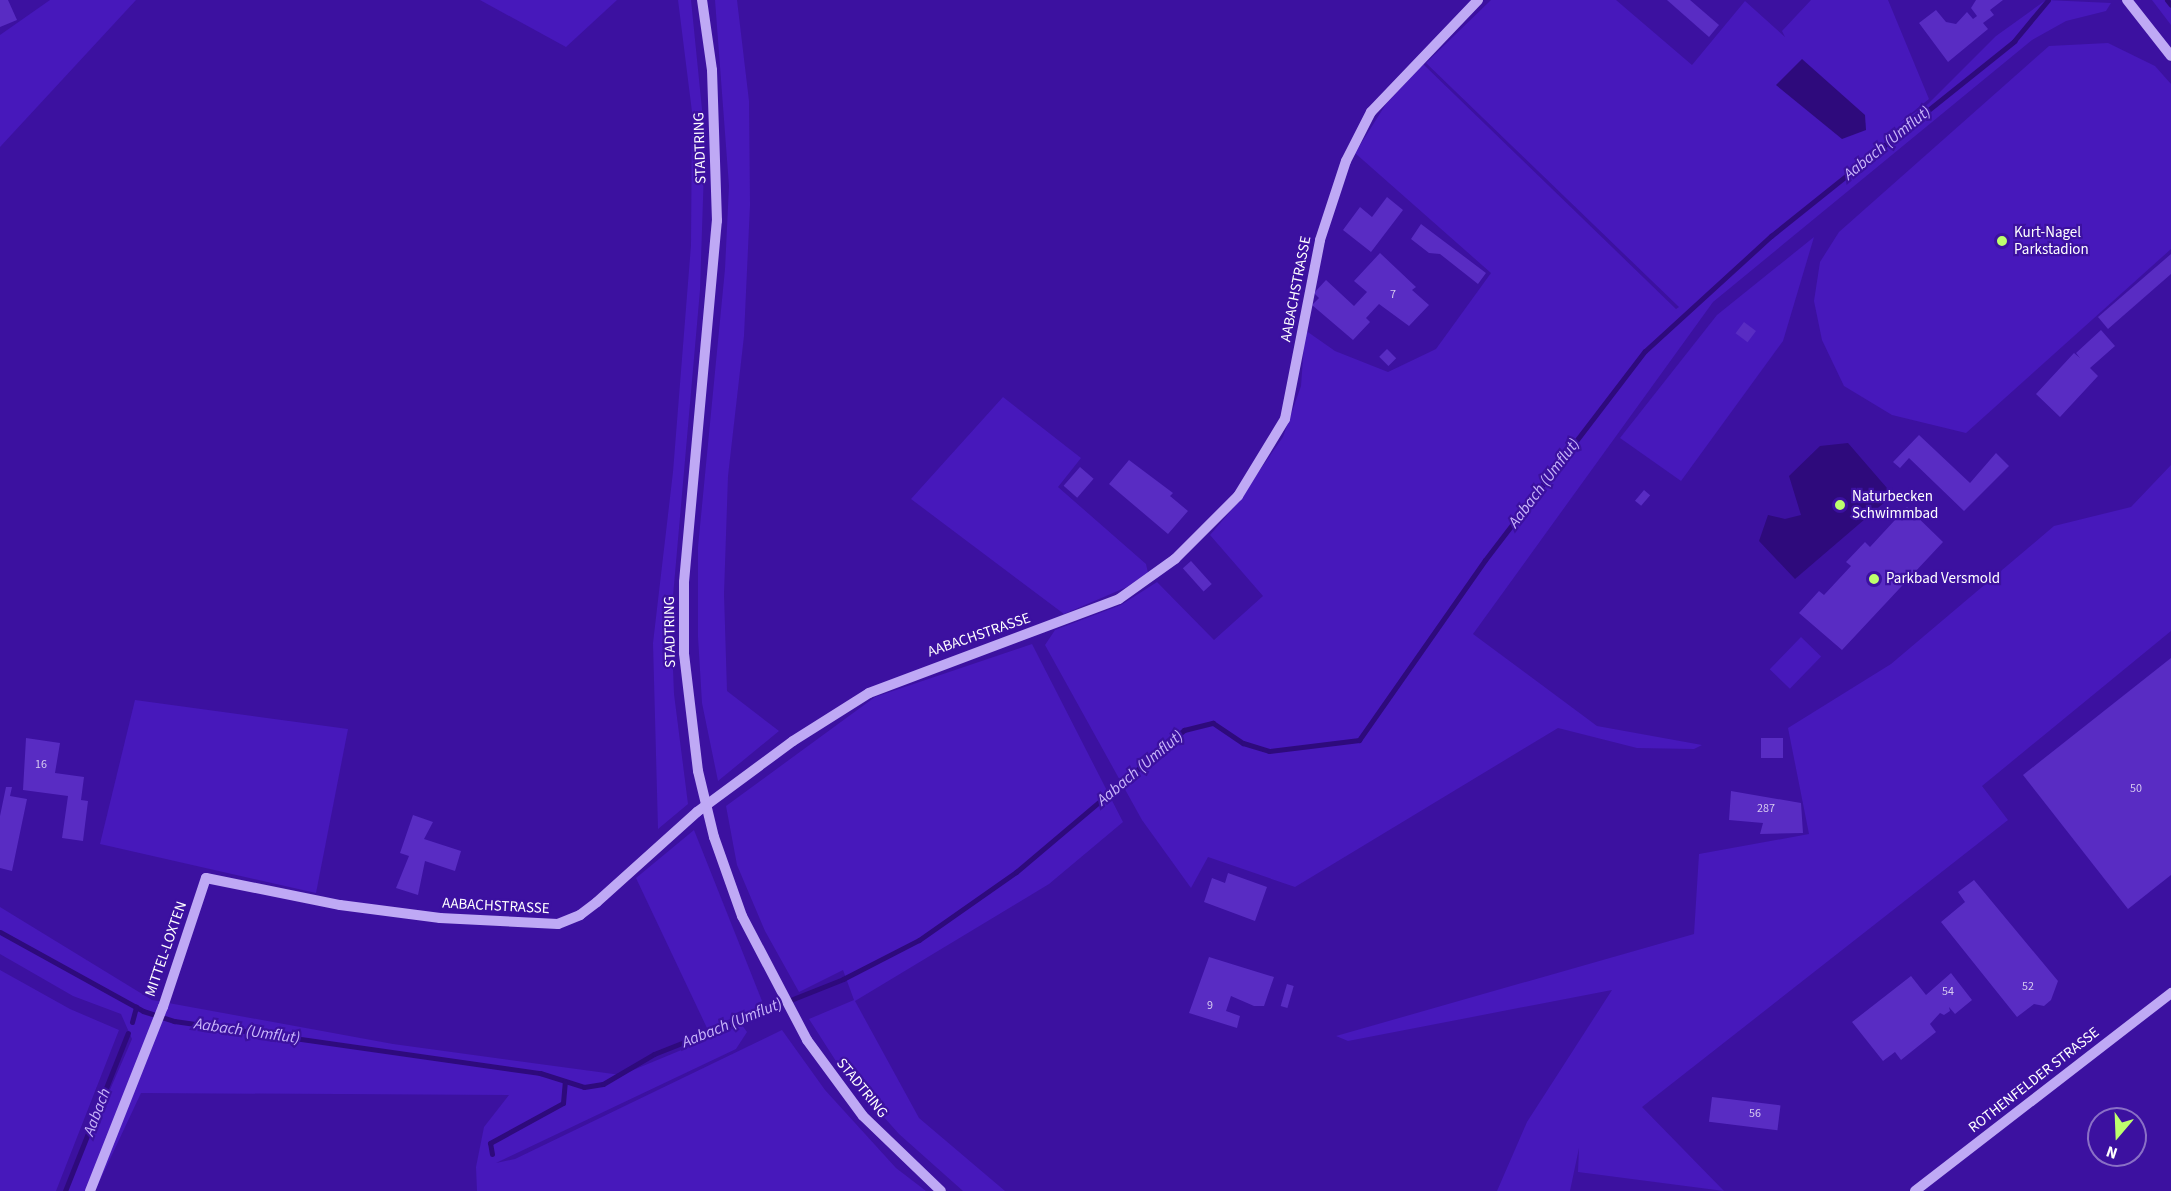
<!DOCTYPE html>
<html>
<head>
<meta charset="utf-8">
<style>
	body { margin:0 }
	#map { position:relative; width:2171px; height:1191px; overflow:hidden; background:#3c11a0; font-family:"Source Sans 3",sans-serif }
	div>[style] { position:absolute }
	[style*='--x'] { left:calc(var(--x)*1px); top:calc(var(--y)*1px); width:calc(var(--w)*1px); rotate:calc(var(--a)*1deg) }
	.green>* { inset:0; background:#4718bb; transform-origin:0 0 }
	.water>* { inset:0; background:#2e0a7c }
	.stream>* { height:5px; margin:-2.5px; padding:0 2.5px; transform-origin:2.5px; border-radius:2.5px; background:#2e0a7c }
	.building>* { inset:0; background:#592cc3; transform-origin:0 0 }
	.minor>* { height:10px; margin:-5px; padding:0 5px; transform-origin:5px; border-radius:5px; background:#bfa9f5 }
	.minor-bridge>* { height:10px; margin:-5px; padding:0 5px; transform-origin:5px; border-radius:5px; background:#bfa9f5 }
	.dots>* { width:16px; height:16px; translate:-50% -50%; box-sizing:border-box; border:3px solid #3c11a0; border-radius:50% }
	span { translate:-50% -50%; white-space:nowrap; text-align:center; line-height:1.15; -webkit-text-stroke:4.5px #3c11a0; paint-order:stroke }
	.number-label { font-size:12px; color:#d6caf0 }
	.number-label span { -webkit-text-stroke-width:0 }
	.street-label { font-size:15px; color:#fff }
	.poi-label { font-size:15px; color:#fff }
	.left { translate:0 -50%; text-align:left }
	.water-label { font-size:16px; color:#c9b5fb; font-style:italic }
	.north { position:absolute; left:2087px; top:1107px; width:60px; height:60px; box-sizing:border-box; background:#3c11a0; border:2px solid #8a70c6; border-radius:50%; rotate:199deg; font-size:16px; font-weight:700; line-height:24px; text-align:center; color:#fff }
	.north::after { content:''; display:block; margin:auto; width:21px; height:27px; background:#bdff6d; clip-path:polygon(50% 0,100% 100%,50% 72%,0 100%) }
</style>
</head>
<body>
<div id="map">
	<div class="green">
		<div style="clip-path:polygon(50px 0,136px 0,0 147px,0 35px)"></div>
		<div style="clip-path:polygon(480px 0,617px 0,566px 47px)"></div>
		<div style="clip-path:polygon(678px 0,691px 0,705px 139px,700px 290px,671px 619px,674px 694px,688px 804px,658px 829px,653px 643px,673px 472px,691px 245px,692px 112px)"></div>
		<div style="clip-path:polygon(715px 0,737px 0,749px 101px,750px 205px,744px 336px,728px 476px,724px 594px,727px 691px,779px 731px,718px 781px,702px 703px,698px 637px,698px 547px,725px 269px,729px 186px)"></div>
		<div style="clip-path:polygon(1491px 0,1616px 0,1692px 65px,1745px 1px,1785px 37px,1782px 31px,1811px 0,1888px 0,1929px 99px,1899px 123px,1928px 104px,1996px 36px,2046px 0,2111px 3px,2106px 11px,2066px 21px,2032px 40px,1713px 302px,1473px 634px,1597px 726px,1702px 745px,1694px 749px,1637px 748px,1558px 728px,1295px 887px,1208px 857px,1191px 888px,1142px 820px,1045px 645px,1055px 630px,1121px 605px,1157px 582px,1214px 640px,1263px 596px,1210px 535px,1234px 507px,1283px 437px,1301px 386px,1305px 330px,1335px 351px,1388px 372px,1436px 349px,1491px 273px,1355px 153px,1386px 104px,1423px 64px,1676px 309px,1679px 307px,1426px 63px)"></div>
		<div style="clip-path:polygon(2152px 0,2171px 0,2171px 25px)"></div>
		<div style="clip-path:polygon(2108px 43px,2155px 66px,2171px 84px,2171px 249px,1966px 433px,1892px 415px,1844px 386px,1822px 340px,1814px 301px,1820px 262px,1839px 232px,2049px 46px)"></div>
		<div style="clip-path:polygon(1814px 237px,1783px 341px,1681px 481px,1620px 438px,1717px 315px)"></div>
		<div style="clip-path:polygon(1003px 397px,1081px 458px,1058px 487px,1146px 564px,1148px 573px,1127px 587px,1064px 614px,911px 499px)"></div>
		<div style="clip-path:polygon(2171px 465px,2171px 631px,1982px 786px,2008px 820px,1642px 1107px,1724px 1191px,1578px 1172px,1579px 1148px,1570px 1191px,1497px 1191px,1527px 1122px,1612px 990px,1348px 1041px,1336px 1036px,1694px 934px,1699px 854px,1809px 834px,1788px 728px,1891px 664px,2054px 526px,2131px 507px)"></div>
		<div style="left:1801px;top:637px;width:28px;height:45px;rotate:44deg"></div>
		<div style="clip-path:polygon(1032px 644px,1123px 822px,1049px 884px,855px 1001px,919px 1118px,1005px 1191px,963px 1191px,899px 1134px,841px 1069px,809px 1019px,854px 1000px,843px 970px,799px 992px,765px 931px,737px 865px,726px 806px,875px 697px)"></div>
		<div style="clip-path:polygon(135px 700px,348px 729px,316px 893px,100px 844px)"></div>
		<div style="clip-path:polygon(694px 830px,764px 1006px,707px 1028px,636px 878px)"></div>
		<div style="clip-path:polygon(0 907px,152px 1000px,393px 1044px,621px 1075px,742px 1025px,747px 1032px,736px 1049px,496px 1163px,515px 1159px,782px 1030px,825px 1090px,896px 1168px,926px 1191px,477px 1191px,476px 1167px,484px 1127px,509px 1095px,141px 1093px,95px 1191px,66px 1191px,132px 1039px,121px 1014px,73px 996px,0 954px)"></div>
		<div style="clip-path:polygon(0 970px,70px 1009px,119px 1030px,56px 1191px,0 1191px)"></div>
	</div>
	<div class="water">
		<div style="clip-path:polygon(1802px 59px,1865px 115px,1866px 130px,1842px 139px,1776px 85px)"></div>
		<div style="clip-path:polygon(1848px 443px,1893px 495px,1795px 579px,1759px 541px,1768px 515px,1785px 519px,1801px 515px,1789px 476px,1820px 446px)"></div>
	</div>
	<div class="stream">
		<div style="--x:2167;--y:0;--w:6;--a:51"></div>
		<div style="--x:0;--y:932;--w:163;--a:28.9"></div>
		<div style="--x:143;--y:1011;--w:33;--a:18"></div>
		<div style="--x:174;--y:1021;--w:370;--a:8.1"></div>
		<div style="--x:540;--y:1073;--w:46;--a:17.7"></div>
		<div style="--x:584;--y:1087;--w:19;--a:-9"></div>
		<div style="--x:603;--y:1084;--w:59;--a:-30.5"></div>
		<div style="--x:654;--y:1054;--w:203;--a:-21.6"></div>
		<div style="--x:843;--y:979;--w:85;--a:-27.2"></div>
		<div style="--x:919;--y:940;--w:118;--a:-35"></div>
		<div style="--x:1016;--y:872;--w:220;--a:-40.2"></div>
		<div style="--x:1184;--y:730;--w:30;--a:-14"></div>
		<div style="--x:1213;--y:723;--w:36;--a:34"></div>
		<div style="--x:1243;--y:743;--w:27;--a:17"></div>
		<div style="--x:1269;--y:751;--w:91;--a:-7"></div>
		<div style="--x:1359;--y:740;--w:220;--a:-55"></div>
		<div style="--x:1485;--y:560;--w:263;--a:-52.6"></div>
		<div style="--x:1645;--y:351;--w:171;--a:-42.4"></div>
		<div style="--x:1771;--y:236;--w:312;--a:-38.7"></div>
		<div style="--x:2014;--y:41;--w:53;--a:-50.3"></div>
		<div style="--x:132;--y:1022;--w:16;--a:-75"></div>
		<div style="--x:492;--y:1154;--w:11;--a:-100"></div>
		<div style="--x:490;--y:1143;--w:83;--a:-28.7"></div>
		<div style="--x:563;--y:1103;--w:21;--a:-85"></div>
		<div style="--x:65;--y:1191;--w:170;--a:-68.3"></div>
	</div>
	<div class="building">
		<div style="clip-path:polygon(0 0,8px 0,17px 20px,0 27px)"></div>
		<div style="clip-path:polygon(1667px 0,1690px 0,1719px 25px,1709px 37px)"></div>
		<div style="clip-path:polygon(1976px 0,2003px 0,1990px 10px,1994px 15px,1983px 23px,1988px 29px,1948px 62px,1919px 23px,1936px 10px,1946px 22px,1956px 24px,1967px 12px,1973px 19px,1977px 16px,1971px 8px)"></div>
		<div style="clip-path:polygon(1387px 197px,1403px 210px,1371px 252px,1343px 230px,1360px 207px,1372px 217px)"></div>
		<div style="clip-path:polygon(1421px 224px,1486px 273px,1478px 284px,1440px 254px,1429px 253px,1411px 239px)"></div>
		<div style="clip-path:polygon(1380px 253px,1416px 287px,1412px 290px,1429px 305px,1409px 326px,1379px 304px,1366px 318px,1370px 322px,1353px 340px,1312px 305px,1319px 298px,1314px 293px,1326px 280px,1354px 306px,1367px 292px,1354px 281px)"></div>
		<div style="clip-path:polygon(2171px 254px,2171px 274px,2108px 329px,2098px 317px)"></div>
		<div style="left:1744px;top:322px;width:15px;height:14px;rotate:37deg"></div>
		<div style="clip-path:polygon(2101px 330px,2115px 346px,2090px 368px,2098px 376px,2060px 417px,2036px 394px,2074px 353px,2080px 358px,2076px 353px)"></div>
		<div style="left:1387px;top:349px;width:13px;height:11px;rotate:45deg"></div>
		<div style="clip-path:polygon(1919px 435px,1970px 483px,1996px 453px,2009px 466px,1964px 511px,1909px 458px,1900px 468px,1893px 462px)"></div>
		<div style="clip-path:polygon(1129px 460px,1173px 493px,1170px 496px,1188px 511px,1168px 534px,1109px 484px)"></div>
		<div style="left:1080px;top:467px;width:18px;height:25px;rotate:41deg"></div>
		<div style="left:1644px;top:490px;width:8px;height:14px;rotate:40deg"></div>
		<div style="clip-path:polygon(1907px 507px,1943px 542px,1842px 650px,1799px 613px,1819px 591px,1824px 595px,1851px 566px,1846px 562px,1865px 542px,1870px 547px)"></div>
		<div style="left:1191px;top:561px;width:31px;height:11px;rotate:48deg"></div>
		<div style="clip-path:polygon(2171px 658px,2171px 875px,2128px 909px,2023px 775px)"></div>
		<div style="clip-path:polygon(26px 738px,60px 743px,55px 773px,84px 777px,81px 800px,88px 801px,83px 841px,62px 838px,68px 796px,23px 790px)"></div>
		<div style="left:1783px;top:738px;width:20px;height:22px;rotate:90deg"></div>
		<div style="clip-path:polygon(6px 787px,12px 787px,10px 796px,27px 799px,12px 871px,0 868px,0 816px)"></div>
		<div style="clip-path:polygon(1731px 791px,1801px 803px,1803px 833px,1760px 834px,1763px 823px,1729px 820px)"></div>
		<div style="clip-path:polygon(413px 815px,433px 822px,424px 839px,461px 851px,455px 871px,425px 861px,418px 895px,396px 888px,409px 856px,400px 853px)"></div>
		<div style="clip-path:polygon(1228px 873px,1267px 887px,1255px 921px,1204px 902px,1212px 878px,1225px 883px)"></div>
		<div style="clip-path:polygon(1974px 880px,2058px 981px,2051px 1000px,2044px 1006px,2034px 1004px,2017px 1017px,1941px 922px,1965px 902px,1958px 892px)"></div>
		<div style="clip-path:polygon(1209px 957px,1274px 977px,1264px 1006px,1254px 1006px,1231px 996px,1226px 1011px,1240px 1016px,1237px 1028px,1189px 1013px)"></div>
		<div style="clip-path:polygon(1951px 973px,1972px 1000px,1955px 1014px,1949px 1007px,1950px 1011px,1944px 1015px,1940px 1013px,1930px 1024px,1936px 1032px,1901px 1060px,1895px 1052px,1883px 1061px,1852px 1022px,1911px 976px,1926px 995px)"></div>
		<div style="left:1287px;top:984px;width:7px;height:23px;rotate:16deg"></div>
		<div style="left:1712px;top:1097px;width:69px;height:25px;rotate:7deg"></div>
	</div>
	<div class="minor">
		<div style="--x:2127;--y:0;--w:71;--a:51.8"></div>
		<div style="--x:698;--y:771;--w:119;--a:-96.8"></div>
		<div style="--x:684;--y:653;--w:71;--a:-90"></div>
		<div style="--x:684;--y:582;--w:363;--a:-84.8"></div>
		<div style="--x:717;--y:221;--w:151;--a:-91.9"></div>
		<div style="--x:712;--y:70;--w:71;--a:-98.1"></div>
		<div style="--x:714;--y:837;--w:84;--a:70.5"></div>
		<div style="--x:742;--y:916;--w:140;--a:62.3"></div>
		<div style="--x:807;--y:1040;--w:94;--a:53.6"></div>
		<div style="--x:863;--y:1116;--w:108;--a:43.9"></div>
		<div style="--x:90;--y:1191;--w:198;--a:-68.4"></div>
		<div style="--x:163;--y:1007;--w:136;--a:-71.6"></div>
		<div style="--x:206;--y:878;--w:137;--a:11.4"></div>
		<div style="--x:340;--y:905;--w:101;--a:7.4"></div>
		<div style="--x:440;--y:918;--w:118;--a:2.9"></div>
		<div style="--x:558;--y:924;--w:24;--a:-22"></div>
		<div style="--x:580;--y:915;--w:21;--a:-37"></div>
		<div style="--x:597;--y:902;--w:135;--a:-42"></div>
		<div style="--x:697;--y:812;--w:119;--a:-36.5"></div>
		<div style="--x:793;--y:741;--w:90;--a:-32.3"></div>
		<div style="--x:869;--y:693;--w:267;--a:-20.6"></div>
		<div style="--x:1119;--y:599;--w:69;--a:-35.5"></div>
		<div style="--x:1175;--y:559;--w:89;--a:-45"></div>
		<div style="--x:1238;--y:496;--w:90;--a:-58.6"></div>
		<div style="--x:1285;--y:419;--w:182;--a:-78.9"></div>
		<div style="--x:1320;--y:240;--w:83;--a:-71.8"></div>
		<div style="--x:1346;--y:161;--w:55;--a:-63"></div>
		<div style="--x:1371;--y:112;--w:155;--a:-46.3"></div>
		<div style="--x:1915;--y:1191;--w:324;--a:-37.7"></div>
	</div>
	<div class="minor-bridge">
		<div style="--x:698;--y:771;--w:68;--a:76.4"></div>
	</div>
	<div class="dots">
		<div style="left:2002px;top:241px;background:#bdff6d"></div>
		<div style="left:1840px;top:505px;background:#bdff6d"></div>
		<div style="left:1874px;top:579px;background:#bdff6d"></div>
	</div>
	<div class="number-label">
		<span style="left:1393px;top:295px">7</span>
		<span style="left:41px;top:765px">16</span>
		<span style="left:2136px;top:789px">50</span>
		<span style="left:1766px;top:809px">287</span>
		<span style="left:2028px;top:987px">52</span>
		<span style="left:1948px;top:992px">54</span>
		<span style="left:1210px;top:1006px">9</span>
		<span style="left:1755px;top:1114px">56</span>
	</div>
	<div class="street-label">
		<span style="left:700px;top:148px;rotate:-92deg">STADTRING</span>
		<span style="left:1296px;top:289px;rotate:-79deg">AABACHSTRASSE</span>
		<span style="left:670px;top:632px;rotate:-91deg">STADTRING</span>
		<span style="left:979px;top:635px;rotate:-19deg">AABACHSTRASSE</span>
		<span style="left:496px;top:906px;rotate:3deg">AABACHSTRASSE</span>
		<span style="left:166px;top:949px;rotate:-71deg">MITTEL-LOXTEN</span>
		<span style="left:2034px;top:1080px;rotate:-38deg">ROTHENFELDER STRASSE</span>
		<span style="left:862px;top:1088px;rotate:51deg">STADTRING</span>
	</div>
	<div class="poi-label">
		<span class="left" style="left:2014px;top:241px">Kurt-Nagel<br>Parkstadion</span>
		<span class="left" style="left:1852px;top:505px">Naturbecken<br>Schwimmbad</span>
		<span class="left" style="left:1886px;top:579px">Parkbad Versmold</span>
	</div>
	<div class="water-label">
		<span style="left:1887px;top:143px;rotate:-39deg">Aabach (Umflut)</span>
		<span style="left:1544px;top:483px;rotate:-53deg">Aabach (Umflut)</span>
		<span style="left:1140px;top:768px;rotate:-40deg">Aabach (Umflut)</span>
		<span style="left:732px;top:1023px;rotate:-22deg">Aabach (Umflut)</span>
		<span style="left:247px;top:1031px;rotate:8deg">Aabach (Umflut)</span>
		<span style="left:97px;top:1112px;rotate:-69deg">Aabach</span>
	</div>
	<div class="north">N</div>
</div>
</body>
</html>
